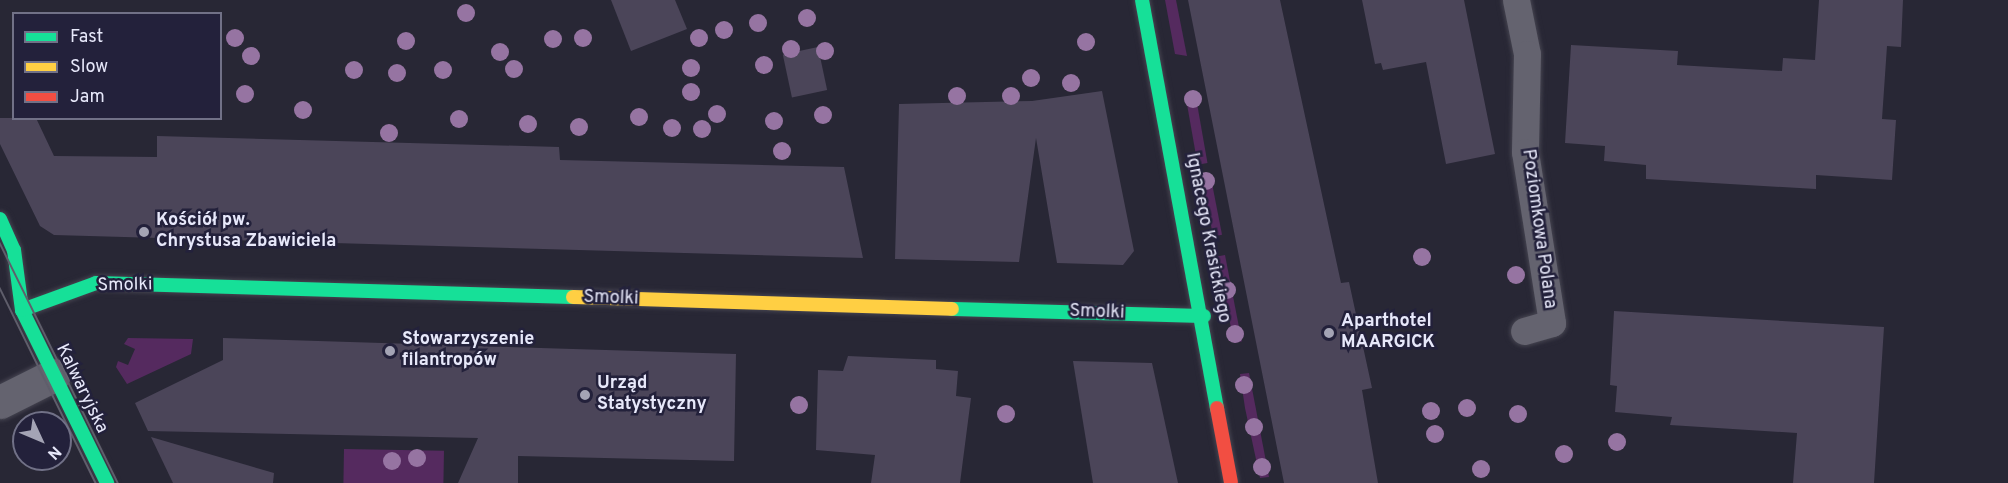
<!DOCTYPE html>
<html>
<head>
<meta charset="utf-8">
<style>
	body { margin:0 }
	#map { position:relative; width:2008px; height:483px; overflow:hidden; background:#282735; font-family:Overpass,sans-serif }
	div>[style] { position:absolute }
	[style*='--x'] { left:calc(var(--x)*1px); top:calc(var(--y)*1px); width:calc(var(--w)*1px); rotate:calc(var(--a)*1deg) }
	.green>* { inset:0; background:#552a5f; transform-origin:0 0 }
	.building>* { inset:0; background:#4b4559; transform-origin:0 0 }
	.roads { filter:drop-shadow(0 0 2px #454450) drop-shadow(0 0 2px #454450) }
	.lane>* { height:27px; margin:-13.5px; padding:0 13.5px; transform-origin:13.5px; border-radius:13.5px; background:#64636f }
	.street>* { height:33px; margin:-16.5px; padding:0 16.5px; transform-origin:16.5px; border-radius:16.5px; background:#64636f }
	.fast>* { height:14px; margin:-7px; padding:0 7px; transform-origin:7px; border-radius:7px; background:#16e098 }
	.slow>* { height:14px; margin:-7px; padding:0 7px; transform-origin:7px; border-radius:7px; background:#ffcf43 }
	.jam>* { height:14px; margin:-7px; padding:0 7px; transform-origin:7px; border-radius:7px; background:#f24e42 }
	.tram>* { height:1.5px; margin:-0.75px; padding:0 0.75px; transform-origin:0.75px; border-radius:0.75px; background:#5f5e6b }
	.trees>* { width:18px; height:18px; margin:-9px; border-radius:50%; background:#9674a2 }
	.dots>* { width:16px; height:16px; translate:-50% -50%; box-sizing:border-box; border:3px solid #23213b; border-radius:50% }
	span { translate:-50% -50%; white-space:nowrap; text-align:center; line-height:1.15; -webkit-text-stroke:5px #23213b; paint-order:stroke }
	.poi-label { font-size:18px; color:#e7e8fa; font-weight:700 }
	.left { translate:0 -50%; text-align:left }
	.street-label { font-size:18px; color:#e7e8fa }
	.legend { position:absolute; left:12px; top:12px; width:210px; height:108px; box-sizing:border-box; background:#23213b; border:2px solid #717187; margin:0; padding:8px 10px; list-style:none; font-size:18px; color:#e7e8fa }
	.legend li { display:flex; align-items:center; gap:12px; height:30px }
	.legend b { width:30px; border:2px solid #717187 }
	.north { position:absolute; left:12px; top:411px; width:60px; height:60px; box-sizing:border-box; background:#23213b; border:2px solid #717187; border-radius:50%; rotate:134deg; font-size:16px; font-weight:700; line-height:24px; text-align:center; color:#e7e8fa }
	.north::after { content:''; display:block; margin:auto; width:21px; height:27px; background:#a4a4b5; clip-path:polygon(50% 0,100% 100%,50% 72%,0 100%) }
</style>
</head>
<body>
<div id="map">
	<div class="green">
		<div style="clip-path:polygon(1165px 0,1176px 0,1187px 56px,1175px 54px)"></div>
		<div style="left:1195px;top:92px;width:72px;height:10px;rotate:80deg"></div>
		<div style="left:1210px;top:173px;width:63px;height:9px;rotate:79deg"></div>
		<div style="left:1225px;top:255px;width:88px;height:8px;rotate:79deg"></div>
		<div style="clip-path:polygon(128px 338px,193px 339px,191px 354px,127px 384px,116px 367px,118px 361px,128px 365px,135px 349px,124px 344px)"></div>
		<div style="clip-path:polygon(1249px 373px,1269px 477px,1260px 478px,1245px 408px,1240px 374px)"></div>
		<div style="left:344px;top:449px;width:100px;height:34px;rotate:1deg"></div>
	</div>
	<div class="building">
		<div style="clip-path:polygon(611px 0,675px 0,687px 29px,631px 51px)"></div>
		<div style="clip-path:polygon(1188px 0,1280px 0,1341px 283px,1349px 282px,1372px 388px,1362px 390px,1378px 483px,1284px 483px)"></div>
		<div style="clip-path:polygon(1362px 0,1464px 0,1495px 154px,1446px 164px,1426px 62px,1383px 70px,1381px 63px,1375px 64px)"></div>
		<div style="clip-path:polygon(1819px 0,1903px 0,1901px 47px,1887px 46px,1882px 119px,1896px 120px,1892px 180px,1816px 175px,1816px 189px,1646px 179px,1646px 165px,1604px 161px,1605px 146px,1565px 143px,1571px 45px,1678px 51px,1677px 65px,1782px 71px,1783px 58px,1815px 60px)"></div>
		<div style="left:818px;top:47px;width:44px;height:36px;rotate:78deg"></div>
		<div style="clip-path:polygon(1102px 91px,1134px 251px,1123px 265px,1057px 263px,1036px 138px,1019px 262px,895px 259px,899px 104px,1032px 101px)"></div>
		<div style="clip-path:polygon(0 118px,36px 118px,54px 156px,157px 157px,157px 136px,559px 147px,560px 160px,844px 167px,863px 258px,54px 235px,40px 226px,0 144px)"></div>
		<div style="clip-path:polygon(1614px 311px,1884px 327px,1874px 483px,1793px 483px,1797px 433px,1670px 425px,1672px 417px,1615px 412px,1617px 386px,1610px 385px)"></div>
		<div style="clip-path:polygon(223px 338px,736px 354px,734px 461px,518px 456px,518px 483px,458px 483px,478px 438px,148px 431px,135px 403px,223px 360px)"></div>
		<div style="clip-path:polygon(848px 356px,936px 360px,936px 369px,958px 371px,956px 396px,971px 398px,960px 483px,871px 483px,875px 455px,816px 450px,818px 370px,843px 371px)"></div>
		<div style="clip-path:polygon(1073px 361px,1152px 363px,1178px 483px,1093px 483px)"></div>
		<div style="clip-path:polygon(151px 437px,274px 473px,273px 483px,173px 483px)"></div>
	</div>
	<div class="roads">
		<div class="lane">
			<div style="--x:1516;--y:0;--w:55;--a:78.5"></div>
			<div style="--x:1527;--y:54;--w:98;--a:91.2"></div>
			<div style="--x:1525;--y:152;--w:173;--a:81"></div>
			<div style="--x:1552;--y:323;--w:29;--a:164"></div>
		</div>
		<div class="street">
			<div style="--x:0;--y:402;--w:60;--a:-26.6"></div>
		</div>
		<div class="fast">
			<div style="--x:1142;--y:0;--w:415;--a:79.6"></div>
			<div style="--x:0;--y:219;--w:34;--a:66"></div>
			<div style="--x:14;--y:250;--w:61;--a:82.4"></div>
			<div style="--x:22;--y:310;--w:193;--a:63.8"></div>
			<div style="--x:952;--y:309;--w:252;--a:1.6"></div>
			<div style="--x:22;--y:310;--w:79;--a:-20"></div>
			<div style="--x:96;--y:283;--w:477;--a:1.7"></div>
		</div>
		<div class="slow">
			<div style="--x:573;--y:297;--w:379;--a:1.8"></div>
		</div>
		<div class="jam">
			<div style="--x:1217;--y:408;--w:76;--a:79.4"></div>
		</div>
	</div>
	<div class="tram">
		<div style="--x:0;--y:243;--w:267;--a:63.8"></div>
		<div style="--x:0;--y:288;--w:217;--a:63.8"></div>
	</div>
	<div class="trees">
		<div style="left:466px;top:13px"></div>
		<div style="left:807px;top:18px"></div>
		<div style="left:758px;top:23px"></div>
		<div style="left:724px;top:30px"></div>
		<div style="left:235px;top:38px"></div>
		<div style="left:583px;top:38px"></div>
		<div style="left:699px;top:38px"></div>
		<div style="left:553px;top:39px"></div>
		<div style="left:406px;top:41px"></div>
		<div style="left:1086px;top:42px"></div>
		<div style="left:791px;top:49px"></div>
		<div style="left:825px;top:51px"></div>
		<div style="left:500px;top:52px"></div>
		<div style="left:251px;top:56px"></div>
		<div style="left:764px;top:65px"></div>
		<div style="left:691px;top:68px"></div>
		<div style="left:514px;top:69px"></div>
		<div style="left:354px;top:70px"></div>
		<div style="left:443px;top:70px"></div>
		<div style="left:397px;top:73px"></div>
		<div style="left:1031px;top:78px"></div>
		<div style="left:1071px;top:83px"></div>
		<div style="left:691px;top:92px"></div>
		<div style="left:245px;top:94px"></div>
		<div style="left:957px;top:96px"></div>
		<div style="left:1011px;top:96px"></div>
		<div style="left:1193px;top:99px"></div>
		<div style="left:303px;top:110px"></div>
		<div style="left:717px;top:114px"></div>
		<div style="left:823px;top:115px"></div>
		<div style="left:639px;top:117px"></div>
		<div style="left:459px;top:119px"></div>
		<div style="left:774px;top:121px"></div>
		<div style="left:528px;top:124px"></div>
		<div style="left:579px;top:127px"></div>
		<div style="left:672px;top:128px"></div>
		<div style="left:702px;top:129px"></div>
		<div style="left:389px;top:133px"></div>
		<div style="left:782px;top:151px"></div>
		<div style="left:1206px;top:181px"></div>
		<div style="left:1422px;top:257px"></div>
		<div style="left:1516px;top:275px"></div>
		<div style="left:1227px;top:290px"></div>
		<div style="left:1235px;top:334px"></div>
		<div style="left:1244px;top:385px"></div>
		<div style="left:799px;top:405px"></div>
		<div style="left:1467px;top:408px"></div>
		<div style="left:1431px;top:411px"></div>
		<div style="left:1006px;top:414px"></div>
		<div style="left:1518px;top:414px"></div>
		<div style="left:1254px;top:427px"></div>
		<div style="left:1435px;top:434px"></div>
		<div style="left:1617px;top:442px"></div>
		<div style="left:1564px;top:454px"></div>
		<div style="left:417px;top:458px"></div>
		<div style="left:392px;top:461px"></div>
		<div style="left:1262px;top:467px"></div>
		<div style="left:1481px;top:469px"></div>
	</div>
	<div class="dots">
		<div style="left:144px;top:232px;background:#a4a4b5"></div>
		<div style="left:1329px;top:333px;background:#a4a4b5"></div>
		<div style="left:390px;top:351px;background:#a4a4b5"></div>
		<div style="left:585px;top:395px;background:#a4a4b5"></div>
	</div>
	<div class="poi-label">
		<span class="left" style="left:156px;top:232px">Kościół pw.<br>Chrystusa Zbawiciela</span>
		<span class="left" style="left:1341px;top:333px">Aparthotel<br>MAARGICK</span>
		<span class="left" style="left:402px;top:351px">Stowarzyszenie<br>filantropów</span>
		<span class="left" style="left:597px;top:395px">Urząd<br>Statystyczny</span>
	</div>
	<div class="street-label">
		<span style="left:1538px;top:229px;rotate:82deg">Poziomkowa Polana</span>
		<span style="left:1207px;top:238px;rotate:79deg">Ignacego Krasickiego</span>
		<span style="left:125px;top:286px;rotate:-1deg">Smolki</span>
		<span style="left:611px;top:299px;rotate:2deg">Smolki</span>
		<span style="left:1097px;top:313px;rotate:2deg">Smolki</span>
		<span style="left:81px;top:389px;rotate:64deg">Kalwaryjska</span>
	</div>
	<ul class="legend">
	<li><b style="height:8px;background:#16e098"></b>Fast</li>
	<li><b style="height:8px;background:#ffcf43"></b>Slow</li>
	<li><b style="height:8px;background:#f24e42"></b>Jam</li>
	</ul>
	<div class="north">N</div>
</div>
</body>
</html>
